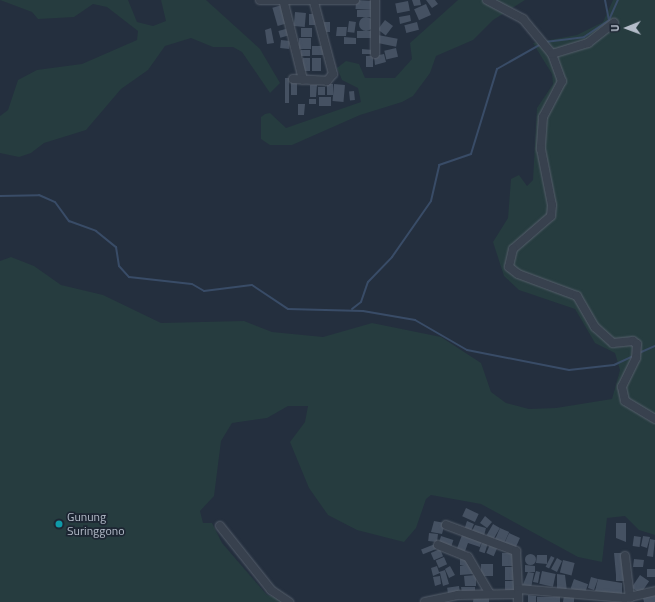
<!DOCTYPE html>
<html>
<head>
<meta charset="utf-8">
<style>
	body { margin:0 }
	#map { position:relative; width:655px; height:602px; overflow:hidden; background:#242f3e; font-family:"Titillium Web",sans-serif }
	div>[style] { position:absolute }
	[style*='--x'] { left:calc(var(--x)*1px); top:calc(var(--y)*1px); width:calc(var(--w)*1px); rotate:calc(var(--a)*1deg) }
	.green>* { inset:0; background:#263c3f }
	.stream>* { height:2px; margin:-1px; padding:0 1px; transform-origin:1px; border-radius:1px; background:#394c67 }
	.building>* { inset:0; background:#455162; transform-origin:0 0 }
	.round { border-radius:50% }
	.roads { filter:drop-shadow(0 0 1px #565f6c) drop-shadow(0 0 1px #565f6c) }
	.minor>* { height:8px; margin:-4px; padding:0 4px; transform-origin:4px; border-radius:4px; background:#38414e }
	.dots>* { width:11px; height:11px; translate:-50% -50%; box-sizing:border-box; border:2px solid #1d2633; border-radius:50% }
	span { translate:-50% -50%; white-space:nowrap; text-align:center; line-height:1.15; -webkit-text-stroke:3.5px #1d2633; paint-order:stroke }
	.poi-label { font-size:12px; color:#b4bcc9 }
	.left { translate:0 -50%; text-align:left }
	.north { position:absolute; left:607px; top:8px; width:40px; height:40px; -webkit-text-stroke:3px #1d2633; paint-order:stroke; rotate:269deg; font-size:11px; font-weight:700; line-height:16px; text-align:center; color:#b4bcc9 }
	.north::after { content:''; display:block; margin:auto; width:14px; height:18px; background:#b4bcc9; clip-path:polygon(50% 0,100% 100%,50% 72%,0 100%) }
</style>
</head>
<body>
<div id="map">
	<div class="green">
		<div style="clip-path:polygon(0 0,128px 0,137px 22px,153px 26px,166px 21px,161px 0,206px 0,260px 49px,280px 83px,270px 93px,242px 52px,233px 47px,213px 47px,191px 38px,165px 46px,148px 70px,121px 89px,86px 130px,44px 143px,31px 153px,19px 157px,0 153px,0 116px,8px 110px,18px 80px,37px 70px,82px 64px,137px 40px,138px 31px,107px 7px,93px 4px,74px 17px,38px 19px,32px 12px)"></div>
		<div style="clip-path:polygon(458px 0,525px 0,493px 20px,473px 40px,436px 56px,430px 73px,413px 96px,402px 102px,360px 115px,292px 145px,270px 145px,261px 139px,261px 117px,265px 114px,270px 113px,286px 128px,361px 102px,358px 88px,342px 80px,337px 68px,346px 61px,359px 64px,365px 78px,395px 78px,412px 59px,410px 43px)"></div>
		<div style="clip-path:polygon(613px 0,655px 0,655px 535px,639px 530px,625px 516px,607px 518px,602px 562px,578px 557px,481px 504px,431px 495px,426px 499px,416px 528px,404px 542px,357px 530px,328px 515px,309px 488px,290px 442px,305px 422px,308px 406px,288px 406px,267px 418px,232px 423px,221px 441px,214px 496px,200px 511px,203px 523px,212px 523px,222px 543px,267px 595px,293px 602px,0 602px,0 261px,11px 257px,34px 266px,61px 285px,103px 295px,161px 323px,244px 321px,272px 332px,323px 337px,372px 323px,441px 337px,481px 363px,491px 392px,506px 403px,529px 409px,556px 408px,612px 399px,620px 370px,615px 353px,595px 343px,575px 309px,519px 290px,504px 276px,493px 242px,508px 218px,511px 179px,519px 175px,527px 186px,533px 180px,537px 108px,553px 84px,552px 74px,533px 43px,577px 35px,603px 22px)"></div>
	</div>
	<div class="stream">
		<div style="--x:605;--y:0;--w:20;--a:79"></div>
		<div style="--x:545;--y:42;--w:39;--a:-7"></div>
		<div style="--x:584;--y:37;--w:30;--a:-34"></div>
		<div style="--x:609;--y:20;--w:22;--a:-66"></div>
		<div style="--x:0;--y:196;--w:39;--a:-1"></div>
		<div style="--x:39;--y:195;--w:17;--a:24"></div>
		<div style="--x:55;--y:202;--w:24;--a:54"></div>
		<div style="--x:69;--y:221;--w:29;--a:20"></div>
		<div style="--x:96;--y:231;--w:26;--a:39"></div>
		<div style="--x:116;--y:247;--w:19;--a:81"></div>
		<div style="--x:119;--y:266;--w:15;--a:48"></div>
		<div style="--x:129;--y:277;--w:63;--a:6.3"></div>
		<div style="--x:192;--y:284;--w:14;--a:30"></div>
		<div style="--x:204;--y:291;--w:48;--a:-7.1"></div>
		<div style="--x:252;--y:285;--w:43;--a:33.7"></div>
		<div style="--x:288;--y:309;--w:75;--a:1.5"></div>
		<div style="--x:363;--y:311;--w:53;--a:9.8"></div>
		<div style="--x:415;--y:320;--w:60;--a:30"></div>
		<div style="--x:467;--y:350;--w:104;--a:11.1"></div>
		<div style="--x:569;--y:370;--w:45;--a:-6.3"></div>
		<div style="--x:614;--y:365;--w:21;--a:-25"></div>
		<div style="--x:352;--y:309;--w:11;--a:-38"></div>
		<div style="--x:361;--y:302;--w:21;--a:-71"></div>
		<div style="--x:368;--y:282;--w:35;--a:-46"></div>
		<div style="--x:392;--y:257;--w:68;--a:-55.1"></div>
		<div style="--x:431;--y:201;--w:37;--a:-77"></div>
		<div style="--x:439;--y:165;--w:34;--a:-19"></div>
		<div style="--x:471;--y:154;--w:89;--a:-73"></div>
		<div style="--x:497;--y:69;--w:51;--a:-29.6"></div>
		<div style="--x:639;--y:353;--w:17;--a:-24"></div>
	</div>
	<div class="building">
		<div style="left:356px;top:0;width:18px;height:9px;rotate:3deg"></div>
		<div style="clip-path:polygon(412px 0,420px 0,421px 5px,414px 6px)"></div>
		<div style="clip-path:polygon(426px 0,435px 0,438px 4px,432px 8px)"></div>
		<div style="left:408px;top:1px;width:10px;height:13px;rotate:79deg"></div>
		<div style="left:426px;top:4px;width:12px;height:13px;rotate:66deg"></div>
		<div style="left:282px;top:5px;width:19px;height:10px;rotate:74deg"></div>
		<div style="left:374px;top:10px;width:7px;height:17px;rotate:90deg"></div>
		<div style="left:295px;top:12px;width:11px;height:14px;rotate:5deg"></div>
		<div style="left:309px;top:14px;width:6px;height:11px"></div>
		<div style="clip-path:polygon(410px 15px,411px 21px,400px 24px,399px 17px)"></div>
		<div class="round" style="left:359px;top:17px;width:14px;height:14px"></div>
		<div style="left:385px;top:20px;width:10px;height:12px;rotate:37deg"></div>
		<div style="left:349px;top:21px;width:7px;height:11px;rotate:8deg"></div>
		<div style="left:324px;top:22px;width:6px;height:10px"></div>
		<div style="left:417px;top:22px;width:8px;height:13px;rotate:76deg"></div>
		<div style="clip-path:polygon(337px 27px,347px 27px,346px 36px,336px 36px)"></div>
		<div style="clip-path:polygon(271px 28px,274px 43px,267px 44px,265px 30px)"></div>
		<div style="left:289px;top:28px;width:7px;height:11px;rotate:74deg"></div>
		<div style="left:301px;top:28px;width:11px;height:9px"></div>
		<div style="left:357px;top:31px;width:17px;height:7px"></div>
		<div style="left:378px;top:35px;width:20px;height:8px;rotate:11deg"></div>
		<div style="clip-path:polygon(344px 37px,356px 38px,356px 44px,344px 44px)"></div>
		<div style="left:299px;top:38px;width:12px;height:11px"></div>
		<div style="left:281px;top:40px;width:9px;height:8px;rotate:6deg"></div>
		<div style="left:312px;top:46px;width:11px;height:9px"></div>
		<div style="left:396px;top:48px;width:9px;height:12px;rotate:77deg"></div>
		<div style="clip-path:polygon(362px 49px,373px 50px,373px 54px,362px 54px)"></div>
		<div style="left:301px;top:50px;width:9px;height:6px"></div>
		<div style="clip-path:polygon(384px 54px,386px 62px,375px 65px,374px 56px)"></div>
		<div style="left:366px;top:56px;width:7px;height:11px"></div>
		<div style="left:303px;top:58px;width:7px;height:13px"></div>
		<div style="left:312px;top:58px;width:9px;height:13px"></div>
		<div style="left:285px;top:78px;width:4px;height:25px"></div>
		<div style="left:291px;top:82px;width:6px;height:13px"></div>
		<div style="left:327px;top:84px;width:6px;height:11px"></div>
		<div style="left:334px;top:84px;width:11px;height:17px;rotate:5deg"></div>
		<div style="clip-path:polygon(310px 85px,317px 85px,316px 97px,310px 97px)"></div>
		<div style="left:318px;top:87px;width:7px;height:8px"></div>
		<div style="left:354px;top:91px;width:9px;height:5px;rotate:84deg"></div>
		<div style="left:319px;top:97px;width:12px;height:9px"></div>
		<div style="left:309px;top:99px;width:7px;height:5px"></div>
		<div style="clip-path:polygon(298px 104px,305px 104px,304px 115px,298px 115px)"></div>
		<div style="left:466px;top:508px;width:14px;height:9px;rotate:25deg"></div>
		<div style="clip-path:polygon(485px 516px,492px 522px,487px 528px,480px 523px)"></div>
		<div style="clip-path:polygon(434px 521px,445px 523px,442px 534px,431px 532px)"></div>
		<div style="clip-path:polygon(467px 521px,474px 524px,470px 533px,464px 530px)"></div>
		<div style="clip-path:polygon(616px 523px,626px 523px,626px 542px,616px 538px)"></div>
		<div style="left:493px;top:524px;width:8px;height:13px;rotate:30deg"></div>
		<div style="clip-path:polygon(475px 525px,486px 528px,484px 536px,472px 531px)"></div>
		<div style="left:500px;top:528px;width:10px;height:13px;rotate:24deg"></div>
		<div style="left:429px;top:533px;width:9px;height:8px;rotate:6deg"></div>
		<div style="left:509px;top:533px;width:12px;height:11px;rotate:24deg"></div>
		<div style="clip-path:polygon(462px 535px,482px 540px,480px 547px,468px 543px,464px 554px,456px 551px)"></div>
		<div style="left:441px;top:536px;width:13px;height:7px;rotate:18deg"></div>
		<div style="left:634px;top:536px;width:7px;height:10px;rotate:8deg"></div>
		<div style="clip-path:polygon(643px 536px,650px 537px,647px 548px,641px 546px)"></div>
		<div style="left:483px;top:539px;width:6px;height:13px;rotate:18deg"></div>
		<div style="clip-path:polygon(650px 539px,655px 540px,653px 557px,647px 556px)"></div>
		<div style="left:491px;top:542px;width:8px;height:12px;rotate:23deg"></div>
		<div style="left:435px;top:544px;width:5px;height:15px;rotate:68deg"></div>
		<div style="left:440px;top:549px;width:8px;height:10px;rotate:67deg"></div>
		<div style="left:502px;top:553px;width:11px;height:13px"></div>
		<div style="clip-path:polygon(614px 553px,622px 553px,623px 575px,628px 575px,628px 581px,616px 581px,616px 575px,620px 574px,616px 575px)"></div>
		<div class="round" style="left:524.5px;top:553.5px;width:11px;height:11px"></div>
		<div style="clip-path:polygon(537px 555px,547px 555px,547px 564px,536px 563px)"></div>
		<div style="left:551px;top:556px;width:4px;height:12px;rotate:27deg"></div>
		<div style="left:444px;top:557px;width:8px;height:9px;rotate:67deg"></div>
		<div style="clip-path:polygon(469px 558px,473px 574px,460px 575px,460px 566px,464px 566px,460px 565px,460px 559px)"></div>
		<div style="clip-path:polygon(557px 558px,562px 561px,557px 572px,551px 569px)"></div>
		<div style="clip-path:polygon(634px 559px,644px 560px,643px 567px,633px 567px)"></div>
		<div style="left:563px;top:560px;width:12px;height:13px;rotate:14deg"></div>
		<div style="left:481px;top:564px;width:12px;height:12px"></div>
		<div style="clip-path:polygon(525px 565px,535px 566px,535px 572px,525px 572px)"></div>
		<div style="clip-path:polygon(437px 566px,439px 572px,445px 570px,449px 584px,443px 586px,440px 573px,433px 576px,431px 568px)"></div>
		<div style="clip-path:polygon(450px 566px,455px 575px,449px 578px,445px 569px)"></div>
		<div style="left:505px;top:567px;width:11px;height:13px"></div>
		<div style="left:647px;top:569px;width:8px;height:8px"></div>
		<div style="clip-path:polygon(536px 571px,540px 572px,538px 583px,533px 582px)"></div>
		<div style="left:542px;top:571px;width:14px;height:13px;rotate:12deg"></div>
		<div style="clip-path:polygon(528px 572px,534px 573px,531px 588px,522px 587px)"></div>
		<div style="clip-path:polygon(557px 574px,565px 575px,567px 591px,557px 590px)"></div>
		<div style="clip-path:polygon(476px 575px,476px 586px,465px 586px,464px 576px)"></div>
		<div style="left:640px;top:575px;width:11px;height:15px;rotate:34deg"></div>
		<div style="clip-path:polygon(440px 576px,441px 584px,435px 586px,433px 577px)"></div>
		<div style="clip-path:polygon(591px 577px,598px 579px,594px 590px,588px 588px)"></div>
		<div style="left:574px;top:579px;width:15px;height:10px;rotate:20deg"></div>
		<div style="clip-path:polygon(598px 579px,622px 583px,622px 594px,595px 591px)"></div>
		<div style="left:505px;top:581px;width:11px;height:11px"></div>
		<div style="left:459px;top:586px;width:7px;height:12px;rotate:82deg"></div>
		<div style="clip-path:polygon(461px 587px,475px 587px,475px 592px,462px 593px)"></div>
		<div style="clip-path:polygon(474px 595px,489px 596px,489px 602px,473px 602px)"></div>
		<div style="clip-path:polygon(528px 595px,536px 596px,536px 602px,528px 602px)"></div>
		<div style="clip-path:polygon(564px 595px,574px 596px,574px 602px,563px 602px)"></div>
		<div style="clip-path:polygon(655px 595px,655px 602px,644px 602px,643px 598px)"></div>
		<div style="left:537px;top:597px;width:23px;height:5px"></div>
	</div>
	<div class="roads">
		<div class="minor">
			<div style="--x:260;--y:0;--w:95;--a:0"></div>
			<div style="--x:375;--y:0;--w:54;--a:90"></div>
			<div style="--x:487;--y:0;--w:41;--a:27.8"></div>
			<div style="--x:523;--y:19;--w:45;--a:50.4"></div>
			<div style="--x:552;--y:54;--w:29;--a:70"></div>
			<div style="--x:562;--y:81;--w:41;--a:117.8"></div>
			<div style="--x:543;--y:117;--w:32;--a:94"></div>
			<div style="--x:541;--y:149;--w:57;--a:78.9"></div>
			<div style="--x:552;--y:205;--w:11;--a:95"></div>
			<div style="--x:551;--y:216;--w:50;--a:139"></div>
			<div style="--x:513;--y:249;--w:18;--a:103"></div>
			<div style="--x:509;--y:267;--w:11;--a:38"></div>
			<div style="--x:518;--y:274;--w:63;--a:20.4"></div>
			<div style="--x:577;--y:296;--w:36;--a:60"></div>
			<div style="--x:595;--y:327;--w:24;--a:42"></div>
			<div style="--x:613;--y:343;--w:20;--a:-6"></div>
			<div style="--x:633;--y:341;--w:5;--a:37"></div>
			<div style="--x:637;--y:344;--w:14;--a:94"></div>
			<div style="--x:636;--y:358;--w:32;--a:116"></div>
			<div style="--x:622;--y:387;--w:14;--a:78"></div>
			<div style="--x:625;--y:401;--w:35;--a:31"></div>
			<div style="--x:284;--y:3;--w:79;--a:76.1"></div>
			<div style="--x:552;--y:54;--w:38;--a:-17"></div>
			<div style="--x:588;--y:43;--w:33;--a:-38"></div>
			<div style="--x:293;--y:79;--w:34;--a:3"></div>
			<div style="--x:327;--y:81;--w:9;--a:-49"></div>
			<div style="--x:333;--y:74;--w:74;--a:-104.8"></div>
			<div style="--x:446;--y:525;--w:75;--a:20.4"></div>
			<div style="--x:516;--y:551;--w:38;--a:87"></div>
			<div style="--x:220;--y:526;--w:82;--a:51.4"></div>
			<div style="--x:271;--y:590;--w:22;--a:34"></div>
			<div style="--x:438;--y:545;--w:32;--a:22"></div>
			<div style="--x:468;--y:557;--w:43;--a:59.3"></div>
			<div style="--x:625;--y:556;--w:42;--a:83.2"></div>
			<div style="--x:425;--y:602;--w:34;--a:-12"></div>
			<div style="--x:458;--y:595;--w:60;--a:-1"></div>
			<div style="--x:518;--y:594;--w:5;--a:-90"></div>
			<div style="--x:518;--y:589;--w:107;--a:4.8"></div>
			<div style="--x:625;--y:598;--w:31;--a:-13"></div>
			<div style="--x:518;--y:602;--w:8;--a:-90"></div>
		</div>
	</div>
	<div class="dots">
		<div style="left:59px;top:524px;background:#0f9aa8"></div>
	</div>
	<div class="poi-label">
		<span class="left" style="left:67px;top:524px">Gunung<br>Suringgono</span>
	</div>
	<div class="north">U</div>
</div>
</body>
</html>
